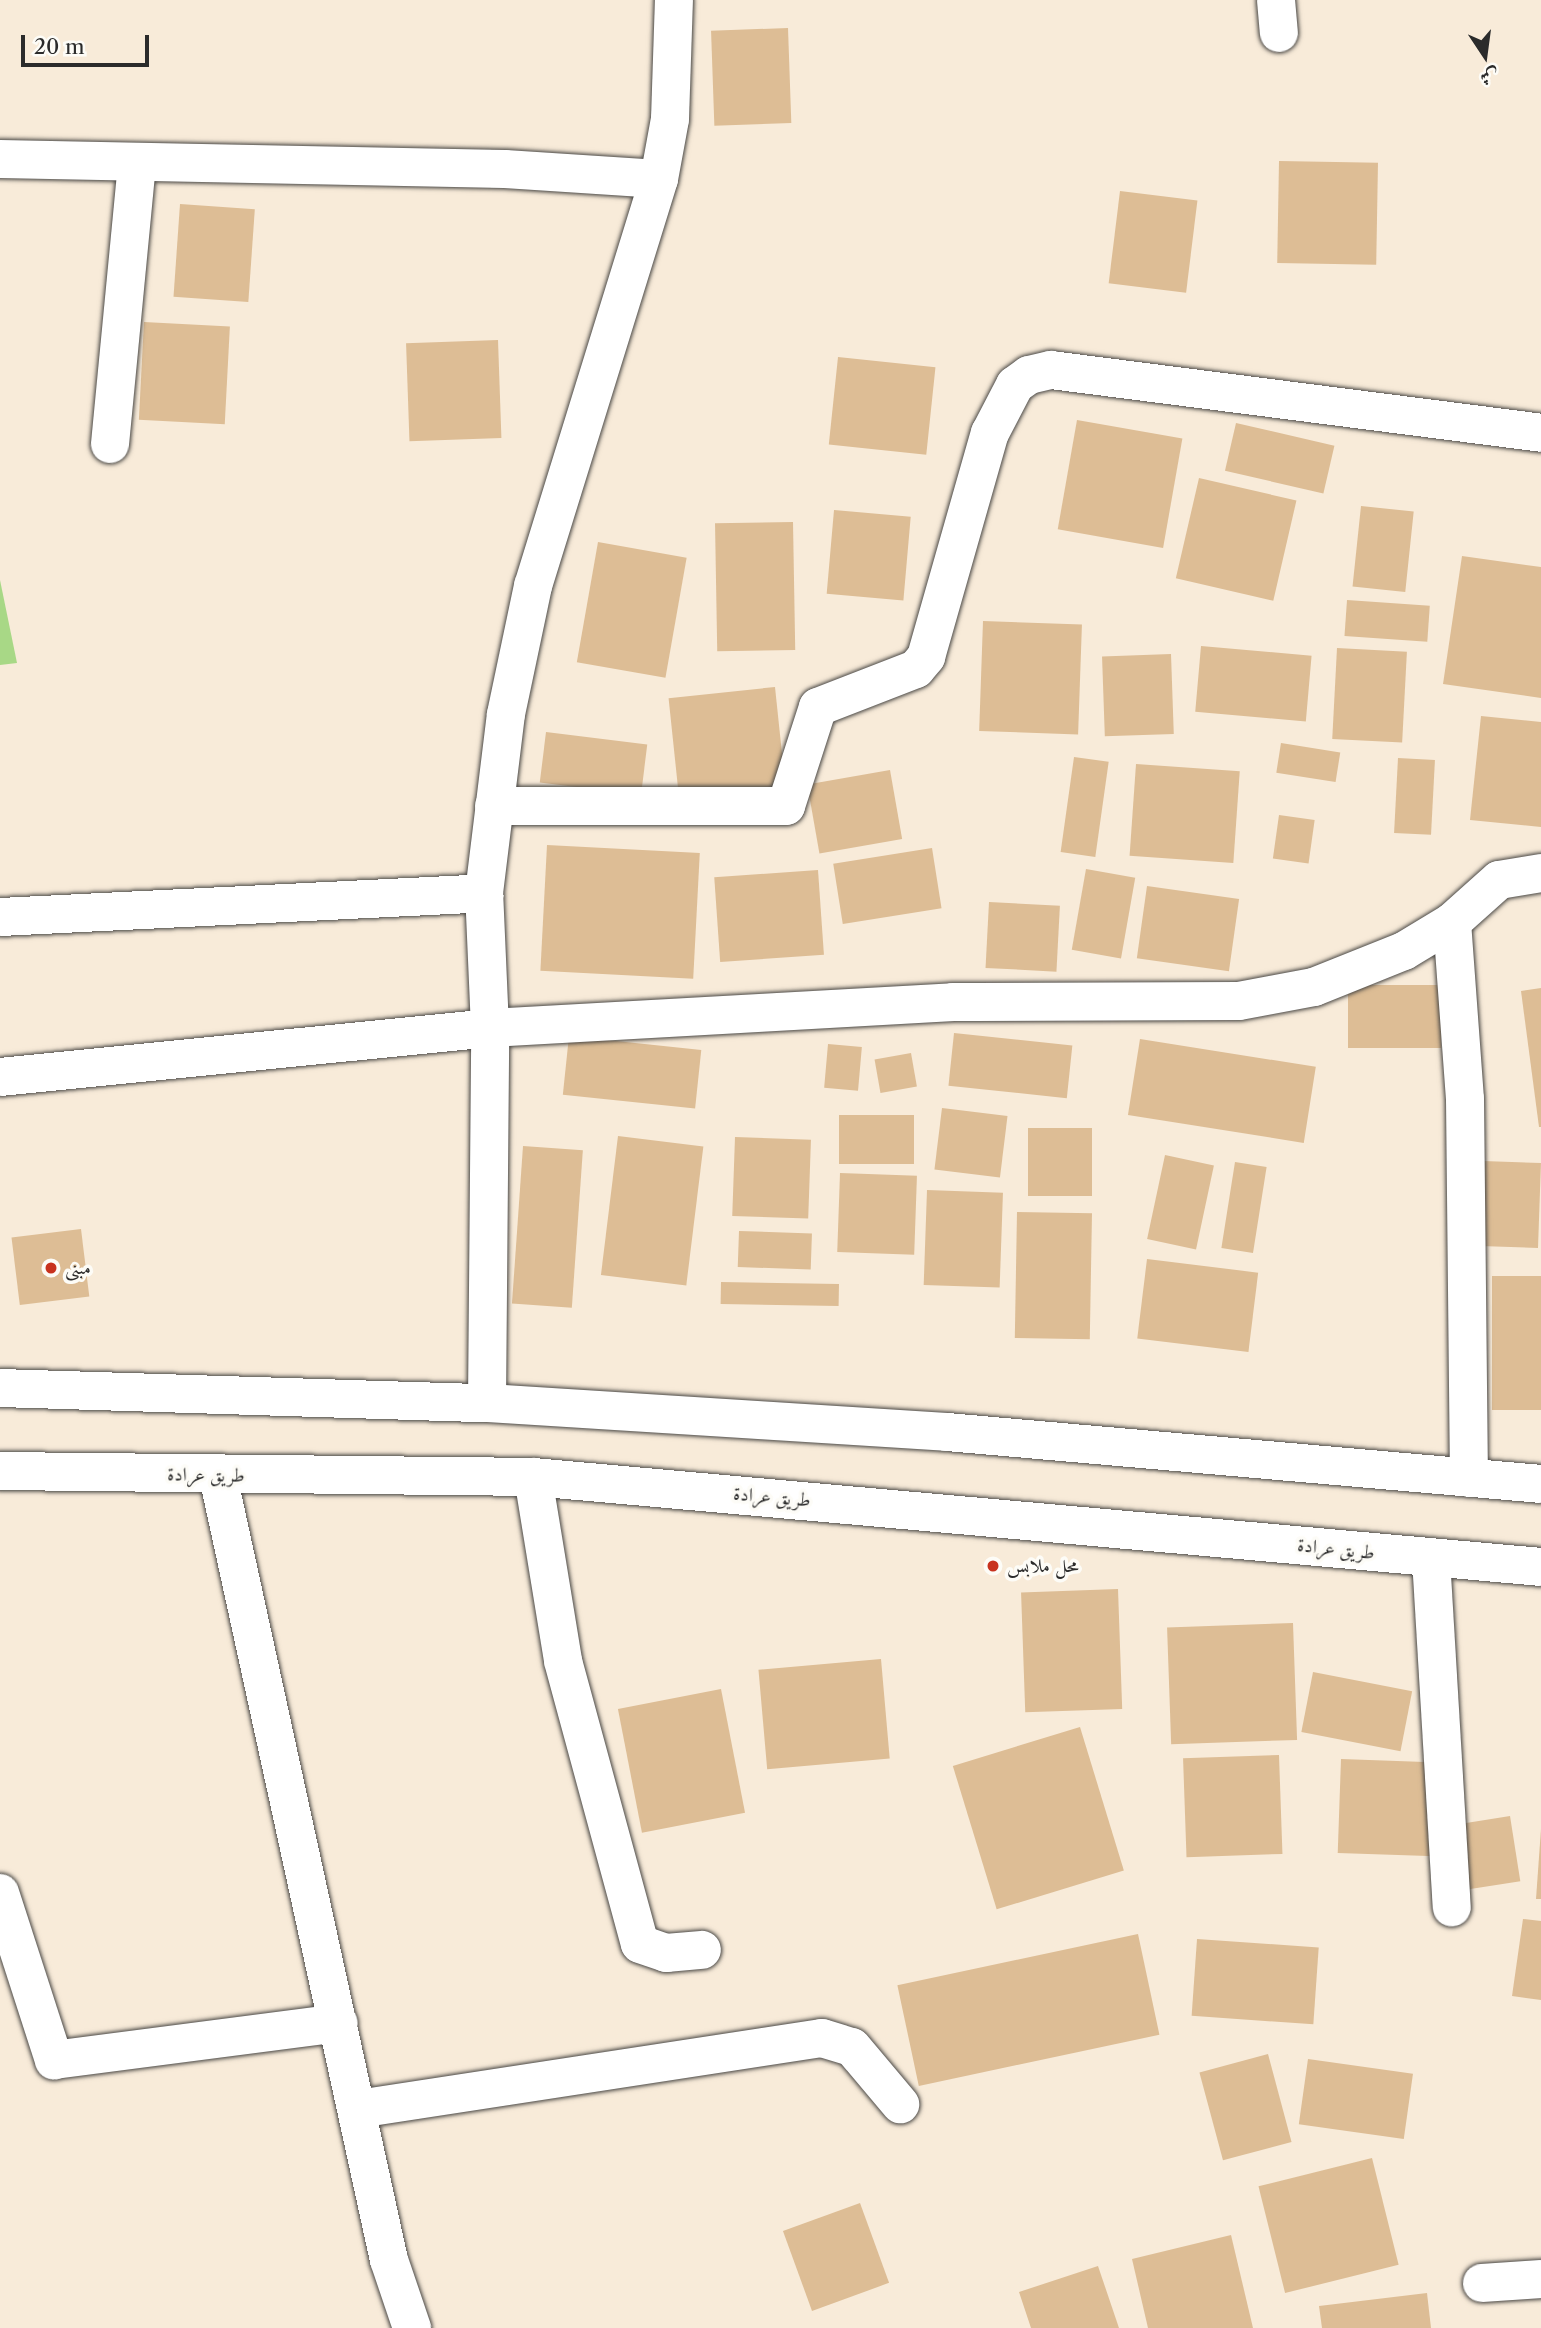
<!DOCTYPE html>
<html>
<head>
<meta charset="utf-8">
<style>
	body { margin:0 }
	#map { position:relative; width:1541px; height:2328px; overflow:hidden; background:#f8ebd9; font-family:"Libre Caslon Text",Amiri,serif }
	div>[style] { position:absolute }
	[style*='--x'] { left:calc(var(--x)*1px); top:calc(var(--y)*1px); width:calc(var(--w)*1px); rotate:calc(var(--a)*1deg) }
	.green>* { inset:0; background:#a8d886 }
	.building>* { inset:0; background:#ddbd95; transform-origin:0 0 }
	.roads { filter:drop-shadow(0 0 2px #4a4845) drop-shadow(0 0 2px #4a4845) }
	.minor>* { height:38px; margin:-19px; padding:0 19px; transform-origin:19px; border-radius:19px; background:#fff }
	.major>* { height:38px; margin:-19px; padding:0 19px; transform-origin:19px; border-radius:19px; background:#fff }
	.dots>* { width:19px; height:19px; translate:-50% -50%; box-sizing:border-box; border:4px solid #fdfcf7; border-radius:50% }
	span { translate:-50% -50%; white-space:nowrap; text-align:center; line-height:1.15; -webkit-text-stroke:7px #fdfcf7; paint-order:stroke }
	.poi-label { font-size:19px; color:#2b2b2b }
	.left { translate:0 -50%; text-align:left }
	.street-label { font-size:19px; color:#2b2b2b }
	.north { position:absolute; left:1450px; top:21px; width:70px; height:70px; -webkit-text-stroke:5px #fdfcf7; paint-order:stroke; rotate:167deg; font-size:19px; font-weight:700; line-height:28px; text-align:center; color:#2b2b2b }
	.north::after { content:''; display:block; margin:auto; width:24px; height:32px; background:#2b2b2b; clip-path:polygon(50% 0,100% 100%,50% 72%,0 100%) }
	.scale { position:absolute; left:21px; top:35px; width:128px; height:32px; box-sizing:border-box; border:4px solid #2b2b2b; border-top:0; padding-left:9px; font-size:21px; line-height:24px; white-space:nowrap; color:#2b2b2b; -webkit-text-stroke:5px #fdfcf7; paint-order:stroke }
</style>
</head>
<body>
<div id="map">
	<div class="green">
		<div style="clip-path:polygon(0 580px,17px 663px,0 665px)"></div>
	</div>
	<div class="building">
		<div style="left:788px;top:28px;width:95px;height:77px;rotate:88deg"></div>
		<div style="left:1279px;top:161px;width:99px;height:102px;rotate:1deg"></div>
		<div style="left:1120px;top:191px;width:78px;height:93px;rotate:7deg"></div>
		<div style="left:180px;top:204px;width:75px;height:93px;rotate:4deg"></div>
		<div style="left:144px;top:322px;width:86px;height:98px;rotate:3deg"></div>
		<div style="left:498px;top:340px;width:98px;height:92px;rotate:88deg"></div>
		<div style="left:838px;top:357px;width:98px;height:88px;rotate:6deg"></div>
		<div style="left:1077px;top:420px;width:107px;height:111px;rotate:10deg"></div>
		<div style="left:1236px;top:423px;width:101px;height:49px;rotate:13deg"></div>
		<div style="left:1199px;top:478px;width:100px;height:103px;rotate:13deg"></div>
		<div style="left:1361px;top:506px;width:53px;height:81px;rotate:6deg"></div>
		<div style="left:834px;top:510px;width:77px;height:84px;rotate:5deg"></div>
		<div style="left:793px;top:522px;width:128px;height:78px;rotate:89deg"></div>
		<div style="left:598px;top:542px;width:90px;height:122px;rotate:10deg"></div>
		<div style="clip-path:polygon(1462px 556px,1541px 567px,1541px 698px,1443px 684px)"></div>
		<div style="left:1347px;top:600px;width:83px;height:36px;rotate:4deg"></div>
		<div style="left:983px;top:621px;width:99px;height:110px;rotate:2deg"></div>
		<div style="left:1201px;top:646px;width:111px;height:66px;rotate:5deg"></div>
		<div style="left:1337px;top:648px;width:70px;height:91px;rotate:3deg"></div>
		<div style="left:1171px;top:654px;width:80px;height:69px;rotate:88deg"></div>
		<div style="left:775px;top:687px;width:100px;height:107px;rotate:84deg"></div>
		<div style="clip-path:polygon(1481px 716px,1541px 722px,1541px 827px,1470px 820px)"></div>
		<div style="left:546px;top:732px;width:102px;height:51px;rotate:7deg"></div>
		<div style="left:1281px;top:743px;width:60px;height:30px;rotate:9deg"></div>
		<div style="left:1074px;top:757px;width:35px;height:96px;rotate:8deg"></div>
		<div style="left:1398px;top:758px;width:37px;height:75px;rotate:3deg"></div>
		<div style="left:1136px;top:764px;width:104px;height:92px;rotate:4deg"></div>
		<div style="left:890px;top:770px;width:70px;height:84px;rotate:80deg"></div>
		<div style="left:1279px;top:815px;width:36px;height:44px;rotate:8deg"></div>
		<div style="left:547px;top:845px;width:153px;height:126px;rotate:3deg"></div>
		<div style="left:932px;top:848px;width:61px;height:100px;rotate:81deg"></div>
		<div style="left:1086px;top:869px;width:50px;height:82px;rotate:10deg"></div>
		<div style="left:818px;top:870px;width:85px;height:104px;rotate:86deg"></div>
		<div style="left:1147px;top:886px;width:93px;height:73px;rotate:8deg"></div>
		<div style="left:989px;top:902px;width:71px;height:66px;rotate:3deg"></div>
		<div style="left:1348px;top:985px;width:93px;height:63px"></div>
		<div style="clip-path:polygon(1541px 988px,1541px 1127px,1539px 1127px,1521px 991px)"></div>
		<div style="left:954px;top:1033px;width:119px;height:53px;rotate:6deg"></div>
		<div style="left:569px;top:1036px;width:133px;height:59px;rotate:6deg"></div>
		<div style="left:1140px;top:1039px;width:178px;height:77px;rotate:9deg"></div>
		<div style="left:828px;top:1044px;width:34px;height:44px;rotate:5deg"></div>
		<div style="left:911px;top:1053px;width:34px;height:37px;rotate:80deg"></div>
		<div style="left:942px;top:1108px;width:66px;height:62px;rotate:7deg"></div>
		<div style="left:914px;top:1115px;width:49px;height:75px;rotate:90deg"></div>
		<div style="left:1028px;top:1128px;width:64px;height:68px"></div>
		<div style="left:618px;top:1136px;width:86px;height:140px;rotate:7deg"></div>
		<div style="left:735px;top:1137px;width:76px;height:79px;rotate:2deg"></div>
		<div style="left:523px;top:1146px;width:60px;height:158px;rotate:4deg"></div>
		<div style="left:1165px;top:1155px;width:50px;height:86px;rotate:12deg"></div>
		<div style="left:1483px;top:1161px;width:58px;height:85px;rotate:2deg"></div>
		<div style="left:1235px;top:1162px;width:32px;height:87px;rotate:9deg"></div>
		<div style="left:840px;top:1173px;width:77px;height:79px;rotate:2deg"></div>
		<div style="left:927px;top:1190px;width:76px;height:95px;rotate:2deg"></div>
		<div style="left:1017px;top:1212px;width:75px;height:126px;rotate:1deg"></div>
		<div style="left:81px;top:1229px;width:68px;height:70px;rotate:83deg"></div>
		<div style="left:739px;top:1231px;width:73px;height:36px;rotate:2deg"></div>
		<div style="left:1147px;top:1259px;width:112px;height:80px;rotate:7deg"></div>
		<div style="left:1492px;top:1276px;width:49px;height:134px"></div>
		<div style="left:721px;top:1282px;width:118px;height:22px;rotate:1deg"></div>
		<div style="left:1118px;top:1589px;width:120px;height:97px;rotate:88deg"></div>
		<div style="left:1293px;top:1623px;width:117px;height:126px;rotate:88deg"></div>
		<div style="left:881px;top:1659px;width:100px;height:123px;rotate:85deg"></div>
		<div style="left:1313px;top:1672px;width:101px;height:61px;rotate:11deg"></div>
		<div style="left:721px;top:1689px;width:126px;height:105px;rotate:79deg"></div>
		<div style="left:1080px;top:1727px;width:150px;height:133px;rotate:73deg"></div>
		<div style="left:1279px;top:1755px;width:99px;height:96px;rotate:88deg"></div>
		<div style="left:1341px;top:1759px;width:98px;height:94px;rotate:2deg"></div>
		<div style="left:1510px;top:1816px;width:66px;height:57px;rotate:81deg"></div>
		<div style="clip-path:polygon(1541px 1829px,1541px 1899px,1536px 1899px)"></div>
		<div style="clip-path:polygon(1523px 1919px,1541px 1921px,1541px 2000px,1512px 1996px)"></div>
		<div style="left:1138px;top:1934px;width:103px;height:246px;rotate:78deg"></div>
		<div style="left:1197px;top:1939px;width:122px;height:77px;rotate:4deg"></div>
		<div style="left:1268px;top:2054px;width:91px;height:71px;rotate:75deg"></div>
		<div style="left:1308px;top:2059px;width:106px;height:66px;rotate:8deg"></div>
		<div style="left:1372px;top:2158px;width:110px;height:117px;rotate:76deg"></div>
		<div style="left:860px;top:2203px;width:85px;height:82px;rotate:70deg"></div>
		<div style="clip-path:polygon(1231px 2235px,1253px 2328px,1148px 2328px,1132px 2259px)"></div>
		<div style="clip-path:polygon(1098px 2266px,1119px 2328px,1031px 2328px,1019px 2292px)"></div>
		<div style="clip-path:polygon(1427px 2293px,1431px 2328px,1322px 2328px,1319px 2306px)"></div>
	</div>
	<div class="roads">
		<div class="minor">
			<div style="--x:1276;--y:0;--w:33;--a:85"></div>
			<div style="--x:0;--y:159;--w:505;--a:1.13"></div>
			<div style="--x:505;--y:169;--w:154;--a:3.7"></div>
			<div style="--x:110;--y:444;--w:282;--a:-84.5"></div>
			<div style="--x:494;--y:806;--w:292;--a:0"></div>
			<div style="--x:786;--y:806;--w:104;--a:-72.1"></div>
			<div style="--x:818;--y:707;--w:105;--a:-21.2"></div>
			<div style="--x:916;--y:669;--w:16;--a:-50"></div>
			<div style="--x:926;--y:657;--w:233;--a:-74.1"></div>
			<div style="--x:990;--y:433;--w:54;--a:-62.5"></div>
			<div style="--x:1015;--y:385;--w:17;--a:-36"></div>
			<div style="--x:1029;--y:375;--w:23;--a:-13"></div>
			<div style="--x:1051;--y:370;--w:494;--a:7.3"></div>
			<div style="--x:0;--y:917;--w:485;--a:-2.8"></div>
			<div style="--x:1452;--y:922;--w:177;--a:85.8"></div>
			<div style="--x:1465;--y:1099;--w:379;--a:89.4"></div>
			<div style="--x:0;--y:1077;--w:492;--a:-5.7"></div>
			<div style="--x:490;--y:1028;--w:464;--a:-3.2"></div>
			<div style="--x:953;--y:1002;--w:286;--a:-0.2"></div>
			<div style="--x:1239;--y:1001;--w:76;--a:-10.6"></div>
			<div style="--x:1314;--y:987;--w:97;--a:-21.8"></div>
			<div style="--x:1404;--y:951;--w:56;--a:-31.1"></div>
			<div style="--x:1452;--y:922;--w:63;--a:-41.8"></div>
			<div style="--x:1499;--y:880;--w:43;--a:-9.5"></div>
			<div style="--x:487;--y:1403;--w:375;--a:-89.5"></div>
			<div style="--x:490;--y:1028;--w:135;--a:-92.5"></div>
			<div style="--x:484;--y:893;--w:180;--a:-83"></div>
			<div style="--x:506;--y:714;--w:131;--a:-78.1"></div>
			<div style="--x:533;--y:586;--w:426;--a:-72.8"></div>
			<div style="--x:659;--y:179;--w:61;--a:-79.6"></div>
			<div style="--x:670;--y:119;--w:119;--a:-88.1"></div>
			<div style="--x:218;--y:1476;--w:802;--a:77.7"></div>
			<div style="--x:389;--y:2260;--w:72;--a:71.3"></div>
			<div style="--x:533;--y:1477;--w:186;--a:80.7"></div>
			<div style="--x:563;--y:1661;--w:293;--a:74.8"></div>
			<div style="--x:640;--y:1944;--w:28;--a:19"></div>
			<div style="--x:666;--y:1953;--w:36;--a:-5"></div>
			<div style="--x:1431;--y:1558;--w:350;--a:86.6"></div>
			<div style="--x:0;--y:1893;--w:176;--a:72.1"></div>
			<div style="--x:54;--y:2060;--w:287;--a:-7.4"></div>
			<div style="--x:358;--y:2109;--w:469;--a:-8.7"></div>
			<div style="--x:822;--y:2038;--w:31;--a:17"></div>
			<div style="--x:852;--y:2047;--w:75;--a:49.9"></div>
			<div style="--x:1482;--y:2283;--w:59;--a:-3.9"></div>
		</div>
		<div class="major">
			<div style="--x:0;--y:1388;--w:487;--a:1.8"></div>
			<div style="--x:487;--y:1403;--w:461;--a:3.6"></div>
			<div style="--x:947;--y:1432;--w:596;--a:5"></div>
			<div style="--x:0;--y:1471;--w:533;--a:0.64"></div>
			<div style="--x:533;--y:1477;--w:1012;--a:5.1"></div>
		</div>
	</div>
	<div class="dots">
		<div style="left:51px;top:1268px;background:#c8321e"></div>
		<div style="left:993px;top:1566px;background:#c8321e"></div>
	</div>
	<div class="poi-label">
		<span class="left" style="left:65px;top:1268px">مبنى</span>
		<span class="left" style="left:1007px;top:1566px">محل ملابس</span>
	</div>
	<div class="street-label">
		<span style="left:206px;top:1475px;rotate:1deg">طريق عرادة</span>
		<span style="left:772px;top:1497px;rotate:5deg">طريق عرادة</span>
		<span style="left:1336px;top:1549px;rotate:6deg">طريق عرادة</span>
	</div>
	<div class="north">ش</div>
	<div class="scale">20 m</div>
</div>
</body>
</html>
